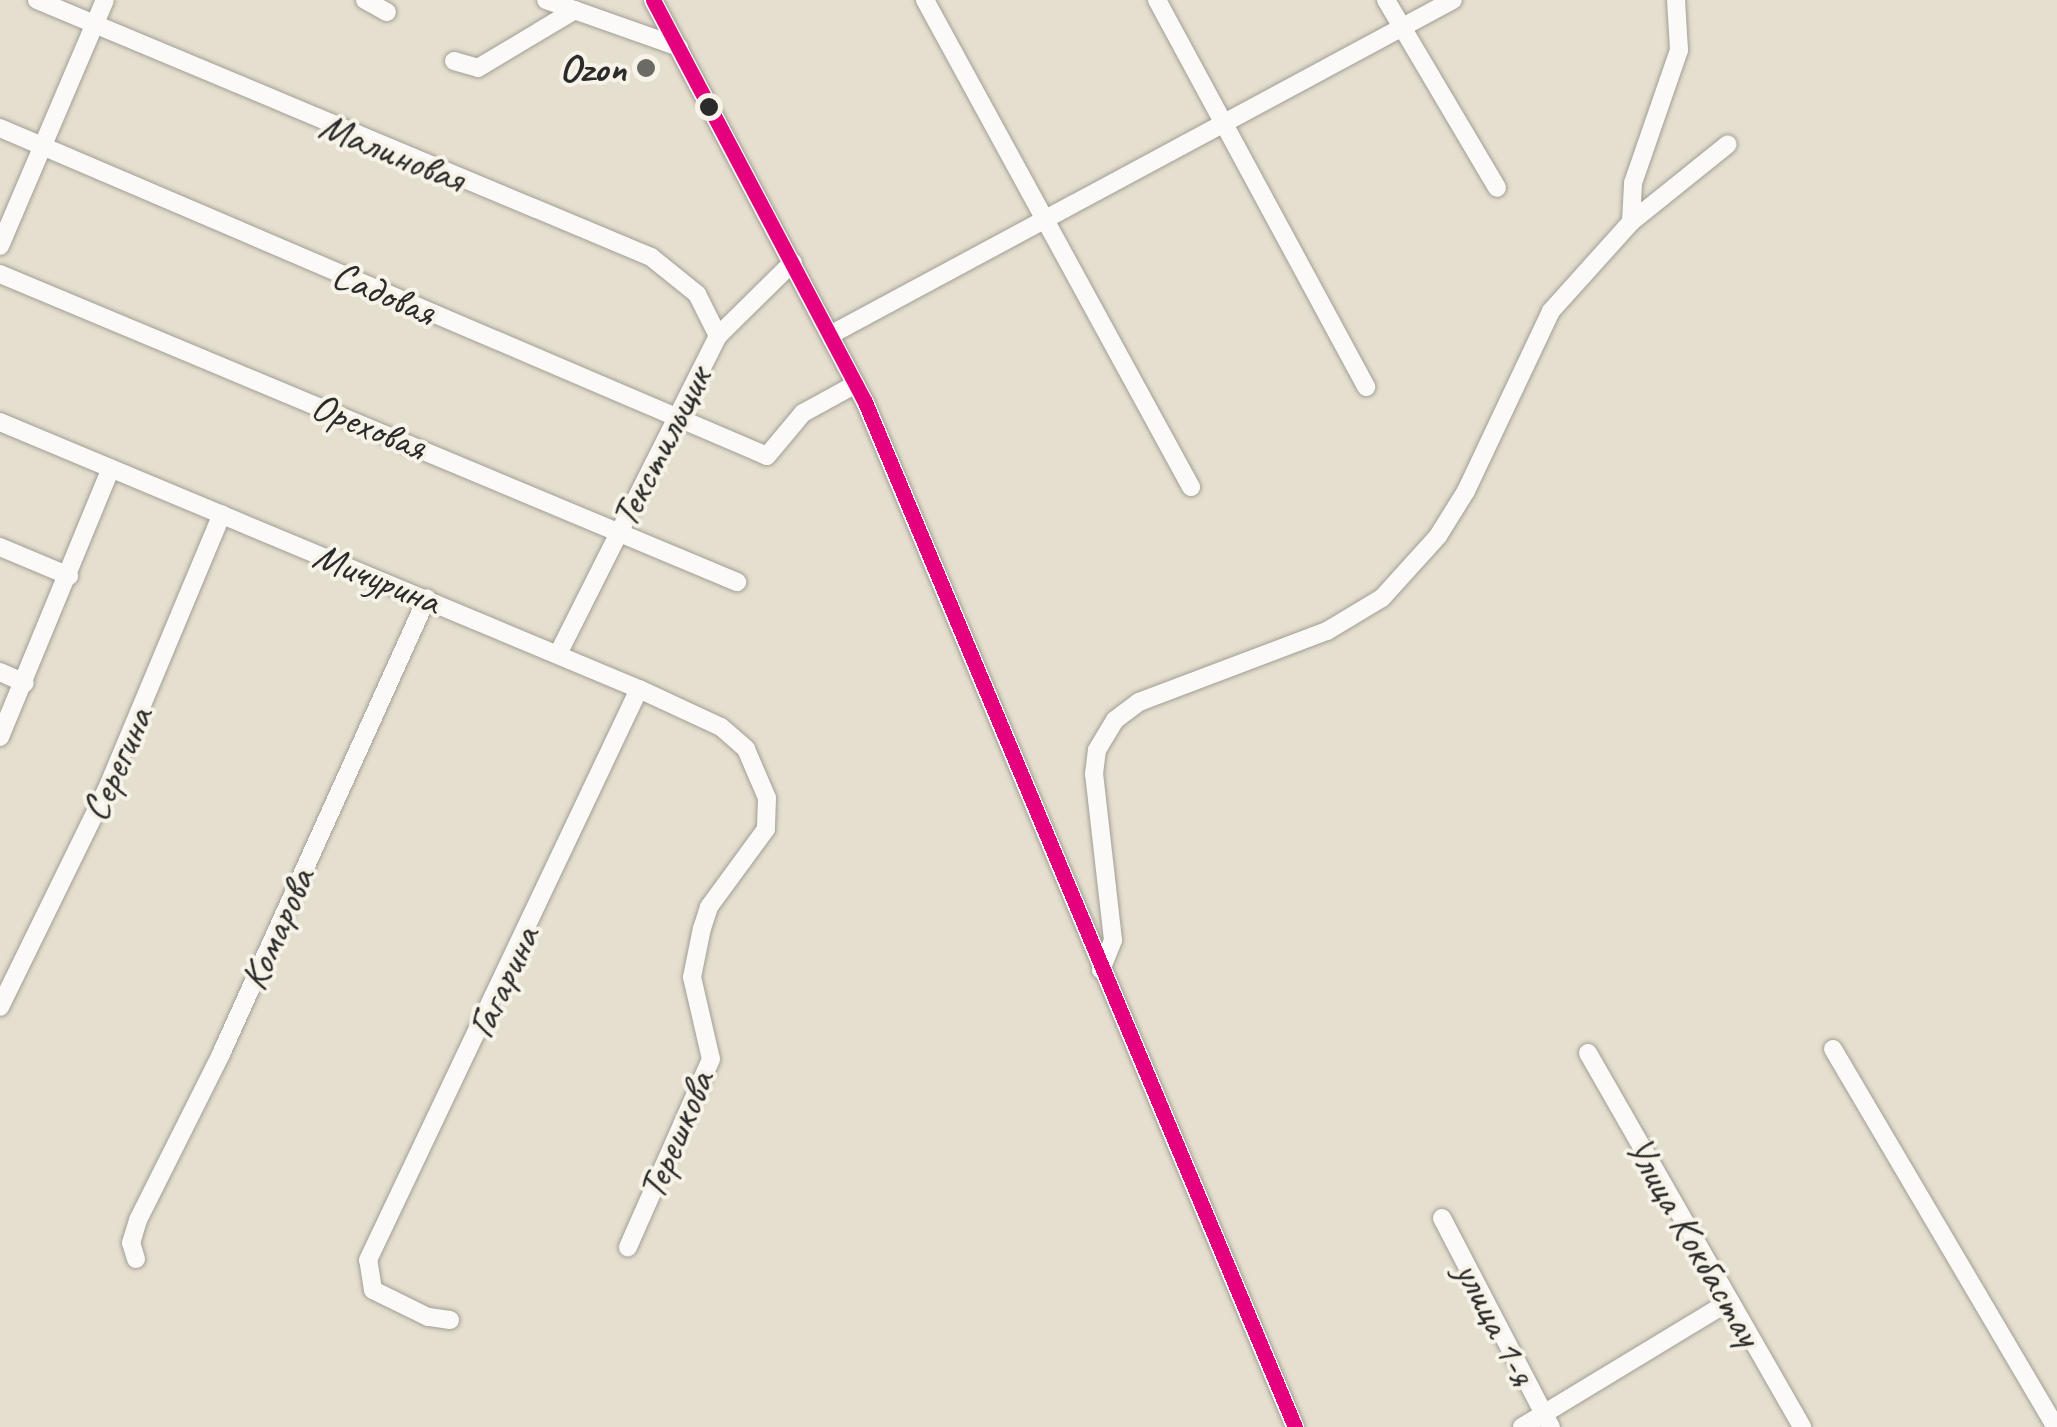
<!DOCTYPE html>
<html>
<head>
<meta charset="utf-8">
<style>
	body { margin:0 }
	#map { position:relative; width:2057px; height:1427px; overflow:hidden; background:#e5dfcf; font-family:Caveat,sans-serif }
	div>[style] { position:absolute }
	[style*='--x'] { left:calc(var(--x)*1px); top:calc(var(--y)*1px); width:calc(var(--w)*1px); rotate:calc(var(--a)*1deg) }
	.roads { filter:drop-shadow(0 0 2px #a29e95) drop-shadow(0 0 2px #a29e95) }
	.minor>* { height:18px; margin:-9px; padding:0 9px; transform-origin:9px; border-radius:9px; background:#fbfaf8 }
	.bus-1>* { height:15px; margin:-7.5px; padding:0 7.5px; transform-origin:7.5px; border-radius:7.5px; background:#e5007d }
	.dots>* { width:28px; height:28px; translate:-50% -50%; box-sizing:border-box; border:5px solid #f7f3e8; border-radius:50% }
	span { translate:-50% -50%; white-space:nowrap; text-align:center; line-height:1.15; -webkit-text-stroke:8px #f7f3e8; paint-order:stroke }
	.poi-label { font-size:40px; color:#2b2b2b; font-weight:700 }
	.right { translate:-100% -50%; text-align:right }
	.street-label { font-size:40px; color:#2b2b2b }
</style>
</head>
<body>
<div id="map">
	<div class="roads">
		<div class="minor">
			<div style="--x:37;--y:0;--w:666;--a:22.71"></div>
			<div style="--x:651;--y:257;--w:59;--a:38.8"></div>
			<div style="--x:697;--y:294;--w:47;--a:63.4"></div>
			<div style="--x:365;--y:0;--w:25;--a:29"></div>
			<div style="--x:546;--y:0;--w:141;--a:19.5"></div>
			<div style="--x:653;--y:0;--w:454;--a:62.2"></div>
			<div style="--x:865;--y:402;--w:1112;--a:67.24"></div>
			<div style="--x:925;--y:0;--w:555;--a:61.36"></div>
			<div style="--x:1157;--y:0;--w:440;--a:61.6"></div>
			<div style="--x:1386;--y:0;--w:218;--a:59.4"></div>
			<div style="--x:454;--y:61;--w:25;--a:16"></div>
			<div style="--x:478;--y:68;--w:113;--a:-30.9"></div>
			<div style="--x:0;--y:128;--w:834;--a:23.15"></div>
			<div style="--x:767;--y:456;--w:56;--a:-50.1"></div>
			<div style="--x:803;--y:413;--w:60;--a:-28.7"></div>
			<div style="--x:1631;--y:222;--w:39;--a:-87"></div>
			<div style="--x:1633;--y:183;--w:141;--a:-70.9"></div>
			<div style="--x:1679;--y:50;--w:50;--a:-93.4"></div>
			<div style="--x:0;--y:246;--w:267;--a:-66.9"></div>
			<div style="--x:0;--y:274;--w:799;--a:22.68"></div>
			<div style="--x:830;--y:335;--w:707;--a:-28.27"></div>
			<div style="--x:0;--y:422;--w:693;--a:22.68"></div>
			<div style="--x:639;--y:689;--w:90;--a:24.9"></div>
			<div style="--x:721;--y:727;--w:33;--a:41"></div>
			<div style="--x:746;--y:749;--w:53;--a:66.8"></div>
			<div style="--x:767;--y:798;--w:31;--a:92"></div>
			<div style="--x:766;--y:829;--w:97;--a:126.2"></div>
			<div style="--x:709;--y:907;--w:22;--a:108"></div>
			<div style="--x:702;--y:928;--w:50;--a:101.5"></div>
			<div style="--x:692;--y:977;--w:84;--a:77"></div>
			<div style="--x:711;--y:1059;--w:206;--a:113.8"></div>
			<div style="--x:0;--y:547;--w:75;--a:22.8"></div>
			<div style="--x:558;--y:654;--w:356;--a:-63.3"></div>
			<div style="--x:718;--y:336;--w:105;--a:-44.6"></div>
			<div style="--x:0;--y:672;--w:27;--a:24"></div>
			<div style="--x:0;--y:737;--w:289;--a:-67.6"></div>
			<div style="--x:1101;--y:970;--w:32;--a:-68"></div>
			<div style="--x:1113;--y:940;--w:167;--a:-96.5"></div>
			<div style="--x:1094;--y:774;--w:24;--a:-83"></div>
			<div style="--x:1097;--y:750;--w:35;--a:-59"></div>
			<div style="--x:1115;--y:720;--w:30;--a:-37"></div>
			<div style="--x:1139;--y:702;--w:201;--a:-20.7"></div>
			<div style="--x:1327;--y:631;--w:64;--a:-31"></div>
			<div style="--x:1382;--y:598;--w:84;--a:-47.9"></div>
			<div style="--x:1438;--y:536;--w:53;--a:-58.1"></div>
			<div style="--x:1466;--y:491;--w:199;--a:-64.7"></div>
			<div style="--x:1551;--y:311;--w:120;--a:-48"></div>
			<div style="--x:1631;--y:222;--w:124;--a:-38.8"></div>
			<div style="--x:0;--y:1007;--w:241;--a:-63.9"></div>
			<div style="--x:106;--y:791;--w:300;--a:-67.3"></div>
			<div style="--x:1833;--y:1049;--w:439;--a:59.5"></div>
			<div style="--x:1588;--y:1053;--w:431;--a:60.2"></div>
			<div style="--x:1442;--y:1218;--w:236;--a:62.5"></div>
			<div style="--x:136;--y:1259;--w:17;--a:-107"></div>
			<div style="--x:131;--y:1243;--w:24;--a:-73"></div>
			<div style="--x:138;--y:1220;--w:186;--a:-63.4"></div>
			<div style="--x:221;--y:1054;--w:500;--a:-65.69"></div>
			<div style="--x:450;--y:1320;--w:22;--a:-172"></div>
			<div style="--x:428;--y:1317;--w:61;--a:-153.9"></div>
			<div style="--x:373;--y:1290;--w:30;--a:-99"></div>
			<div style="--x:368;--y:1260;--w:632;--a:-64.61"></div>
			<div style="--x:1522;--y:1427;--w:240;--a:-31.2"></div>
		</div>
	</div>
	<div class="bus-1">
		<div style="--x:653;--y:0;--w:454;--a:62.2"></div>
		<div style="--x:865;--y:402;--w:1112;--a:67.24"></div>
	</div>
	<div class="dots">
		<div style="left:646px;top:68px;background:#6c6a64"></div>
		<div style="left:709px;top:107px;background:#2b2b2b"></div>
	</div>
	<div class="poi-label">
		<span class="right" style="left:626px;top:68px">Ozon</span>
	</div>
	<div class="street-label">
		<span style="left:392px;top:152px;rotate:22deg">Малиновая</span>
		<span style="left:384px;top:293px;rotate:23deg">Садовая</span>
		<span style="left:369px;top:426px;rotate:22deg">Ореховая</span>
		<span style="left:661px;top:447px;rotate:-63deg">Текстильщик</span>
		<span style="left:377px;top:578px;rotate:22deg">Мичурина</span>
		<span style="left:117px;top:764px;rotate:-66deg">Серегина</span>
		<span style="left:277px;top:929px;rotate:-66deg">Комарова</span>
		<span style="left:503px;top:982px;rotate:-65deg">Гагарина</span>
		<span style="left:676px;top:1135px;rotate:-67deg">Терешкова</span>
		<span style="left:1694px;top:1241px;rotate:60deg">Улица Кокбастау</span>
		<span style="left:1496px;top:1323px;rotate:63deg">улица 1-я</span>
	</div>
</div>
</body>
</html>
